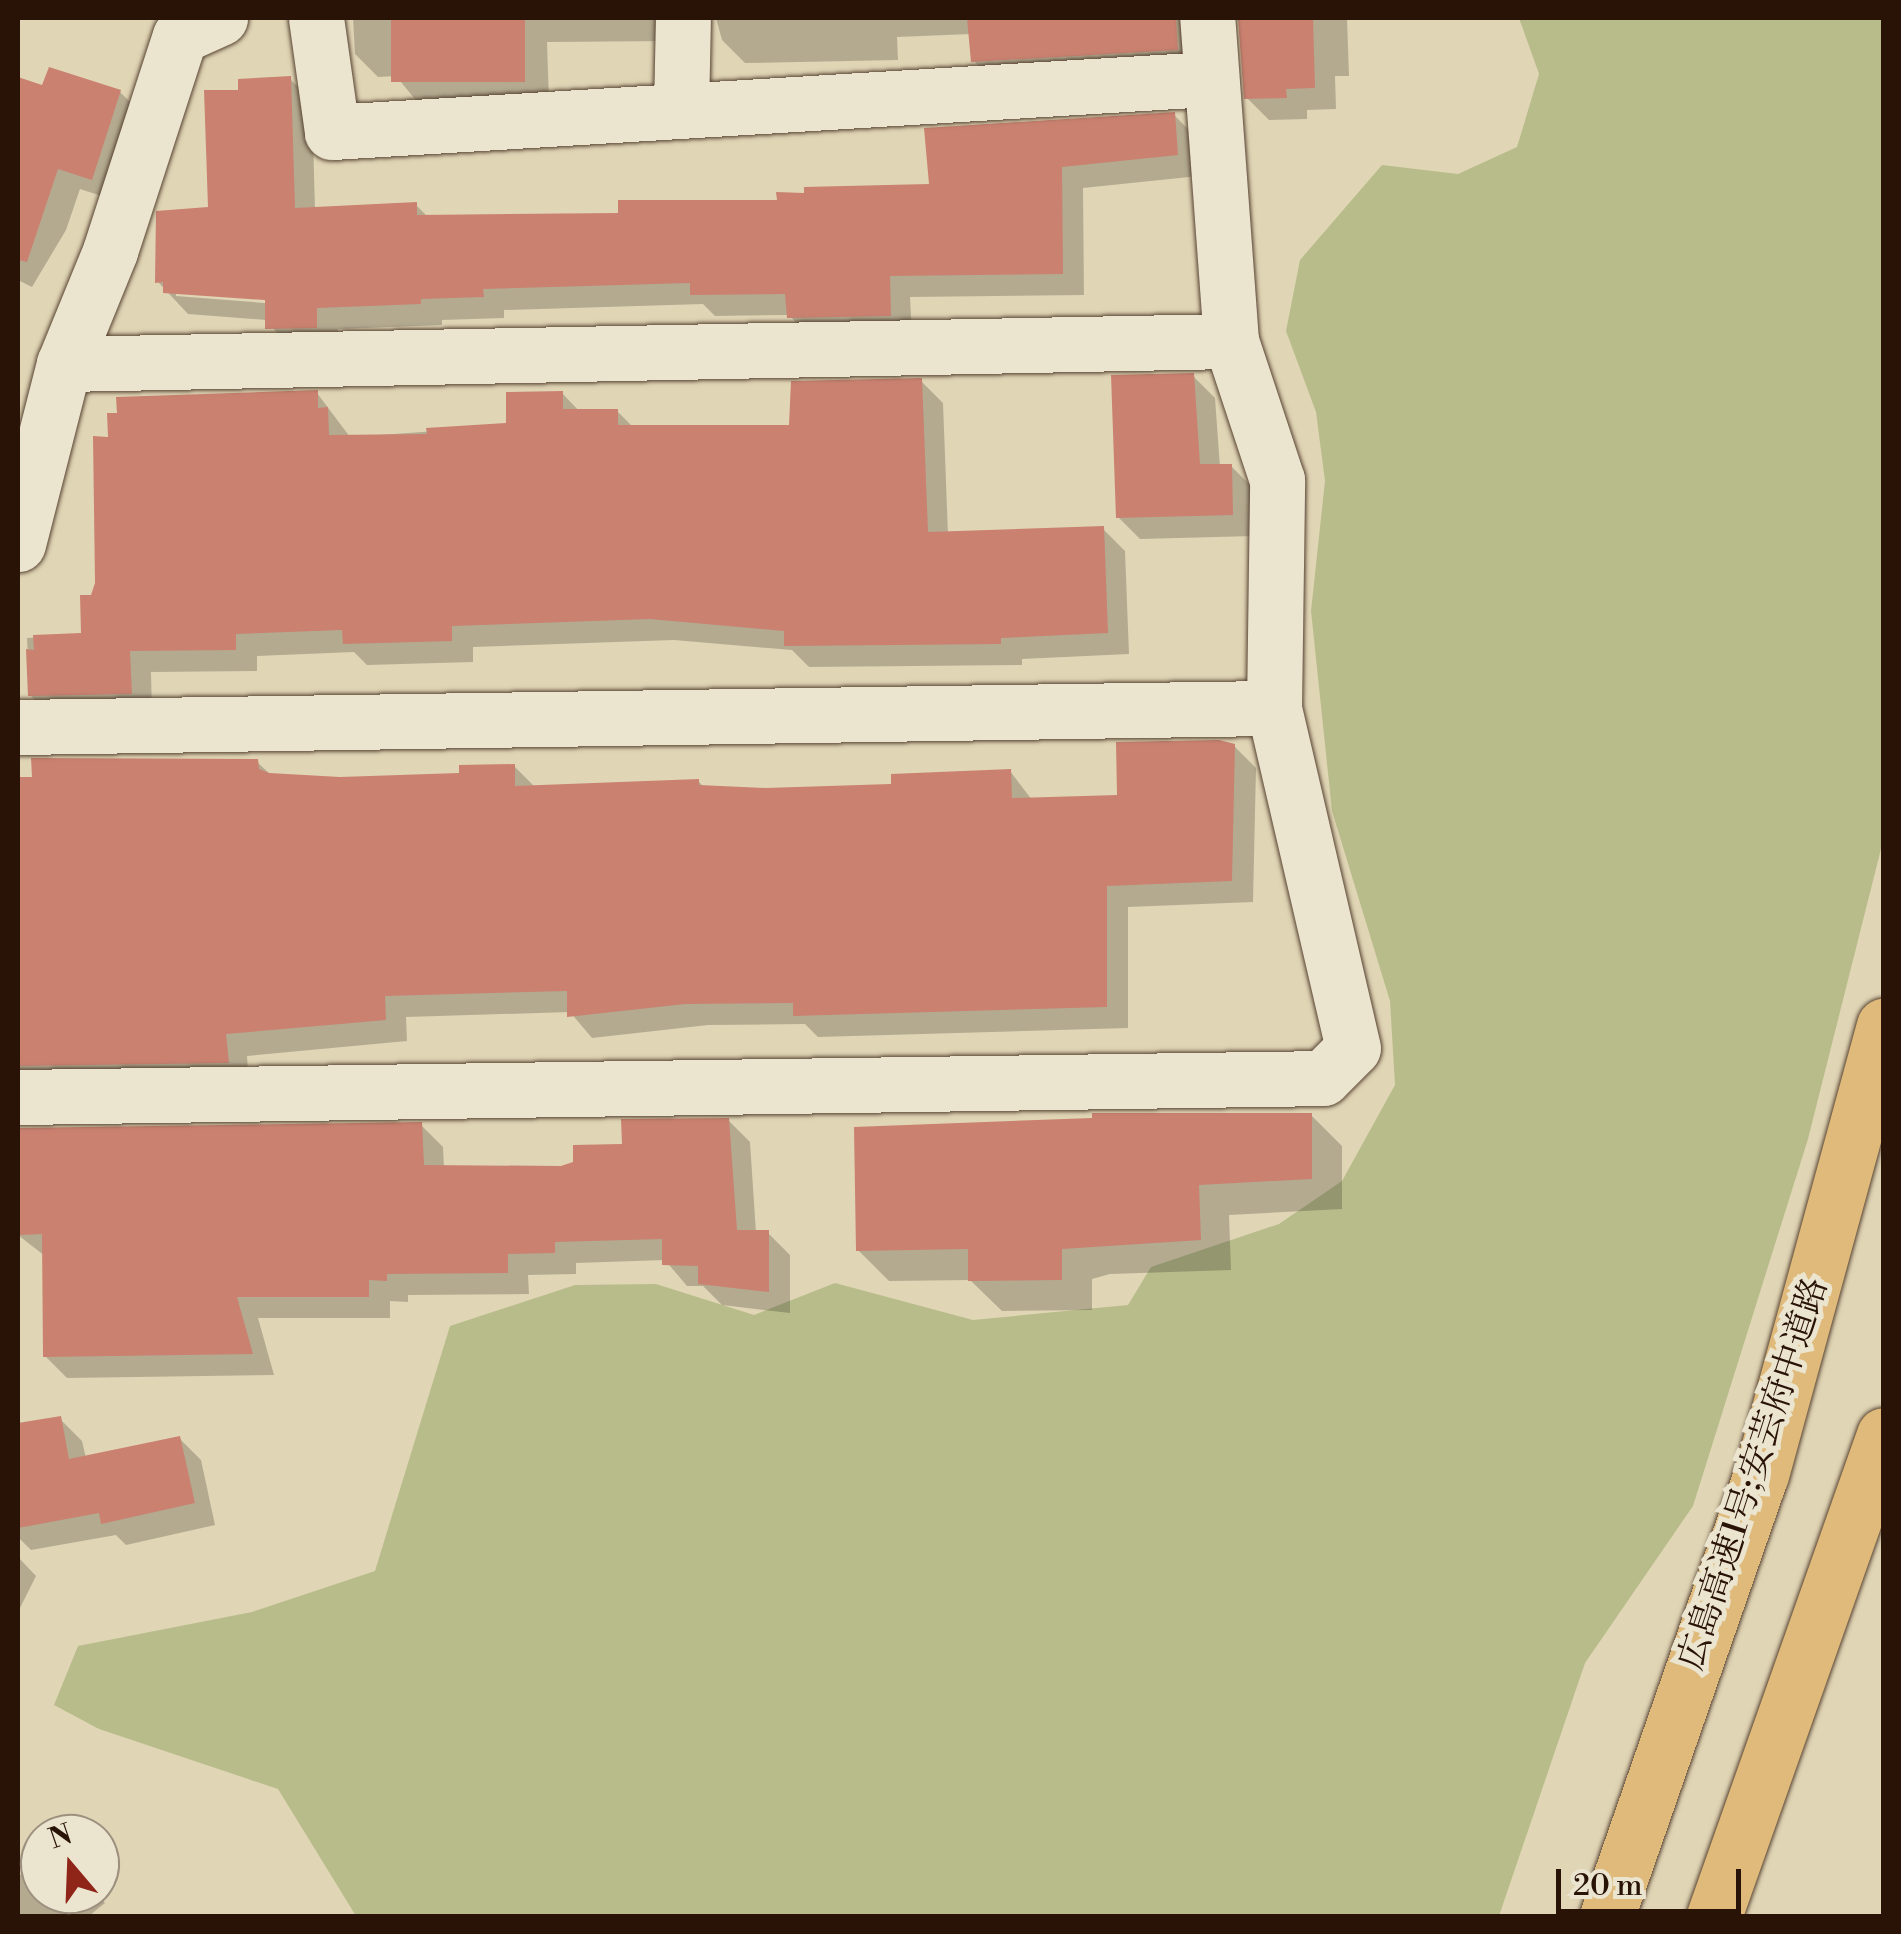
<!DOCTYPE html>
<html>
<head>
<meta charset="utf-8">
<style>
	body { margin:0 }
	#map { position:relative; width:1901px; height:1934px; overflow:hidden; background:#e0d5b5; font-family:"Libre Bodoni","Noto Serif JP",serif }
	div>[style] { position:absolute }
	[style*='--x'] { left:calc(var(--x)*1px); top:calc(var(--y)*1px); width:calc(var(--w)*1px); rotate:calc(var(--a)*1deg) }
	.green>* { inset:0; background:#b8bc8a }
	.shadow>* { inset:0; background:#0003 }
	.building>* { inset:0; background:#ca8170; transform-origin:0 0 }
	.roads { filter:drop-shadow(0 0 2px #574332) drop-shadow(0 0 2px #574332) }
	.minor>* { height:55px; margin:-27.5px; padding:0 27.5px; transform-origin:27.5px; border-radius:27.5px; background:#ebe4cf }
	.motorway>* { height:55px; margin:-27.5px; padding:0 27.5px; transform-origin:27.5px; border-radius:27.5px; background:#e0ba7a }
	span { translate:-50% -50%; white-space:nowrap; text-align:center; line-height:1.15; -webkit-text-stroke:10px #ebe4cf; paint-order:stroke }
	.street-label { font-size:35px; color:#291206 }
	.frame { position:absolute; inset:0; border:20px solid #291206; pointer-events:none }
	.north { position:absolute; left:20px; top:1814px; width:100px; height:100px; box-sizing:border-box; background:#ebe4cf; border:2px solid #9d907f; border-radius:50%; rotate:341deg; font-size:28px; font-weight:700; line-height:40px; text-align:center; color:#291206 }
	.north::after { content:''; display:block; margin:auto; width:35px; height:45px; background:#8f2418; clip-path:polygon(50% 0,100% 100%,50% 72%,0 100%) }
	.scale { position:absolute; left:1556px; top:1869px; width:185px; height:45px; box-sizing:border-box; border:5px solid #291206; border-top:0; padding-left:12px; font-size:30px; line-height:35px; white-space:nowrap; color:#291206; -webkit-text-stroke:8px #ebe4cf; paint-order:stroke }
</style>
</head>
<body>
<div id="map">
	<div class="green">
		<div style="clip-path:polygon(1519px 18px,1883px 18px,1884px 837px,1808px 1139px,1693px 1506px,1585px 1663px,1499px 1916px,356px 1916px,278px 1789px,99px 1729px,54px 1705px,78px 1646px,252px 1612px,375px 1571px,450px 1326px,575px 1285px,656px 1284px,754px 1315px,835px 1283px,973px 1320px,1128px 1305px,1151px 1267px,1279px 1224px,1342px 1181px,1395px 1085px,1390px 1001px,1332px 811px,1311px 611px,1325px 481px,1316px 412px,1286px 331px,1300px 260px,1382px 165px,1458px 174px,1517px 147px,1539px 74px)"></div>
	</div>
	<div class="shadow">
		<div style="clip-path:polygon(353px 18px,690px 18px,674px 41px,547px 42px,549px 101px,419px 104px,396px 76px,378px 77px,355px 54px)"></div>
		<div style="clip-path:polygon(716px 18px,1199px 18px,1200px 71px,996px 84px,974px 61px,971px 34px,897px 37px,898px 60px,745px 63px,722px 40px)"></div>
		<div style="clip-path:polygon(1241px 18px,1347px 18px,1349px 76px,1335px 76px,1336px 109px,1307px 110px,1307px 119px,1269px 120px,1247px 98px)"></div>
		<div style="clip-path:polygon(evenodd,290px 79px,312px 101px,315px 210px,416px 205px,428px 217px,621px 215px,932px 186px,1174px 115px,1196px 137px,1199px 176px,1083px 188px,1084px 295px,910px 297px,912px 337px,812px 339px,789px 315px,715px 316px,703px 304px,504px 310px,504px 318px,442px 320px,442px 325px,338px 329px,338px 349px,290px 350px,267px 320px,188px 314px,158px 282px,210px 209px,240px 92px,290px 79px,176px 291px,277px 299px,277px 304px,176px 296px,176px 291px)"></div>
		<div style="clip-path:polygon(18px 80px,44px 88px,120px 92px,142px 114px,114px 200px,80px 189px,66px 230px,32px 287px,18px 280px)"></div>
		<div style="clip-path:polygon(1193px 376px,1215px 398px,1220px 467px,1231px 466px,1253px 488px,1254px 536px,1140px 539px,1118px 517px)"></div>
		<div style="clip-path:polygon(921px 381px,943px 403px,948px 534px,1103px 529px,1125px 551px,1129px 654px,1022px 659px,1022px 665px,809px 667px,792px 650px,674px 640px,473px 647px,473px 662px,367px 665px,354px 652px,257px 656px,257px 671px,151px 672px,152px 715px,52px 717px,30px 695px,27px 638px,84px 635px,98px 584px,110px 439px,317px 393px,350px 437px,509px 426px,562px 393px,580px 412px,617px 411px,633px 427px,792px 428px)"></div>
		<div style="clip-path:polygon(1234px 746px,1256px 768px,1253px 902px,1128px 907px,1128px 1028px,818px 1037px,805px 1024px,708px 1025px,592px 1038px,570px 1012px,406px 1017px,407px 1041px,247px 1056px,249px 1084px,18px 1101px,18px 895px,39px 900px,18px 886px,18px 780px,257px 762px,271px 775px,340px 779px,461px 776px,514px 766px,535px 787px,698px 781px,705px 788px,766px 790px,894px 786px,1010px 771px,1032px 800px,1120px 798px)"></div>
		<div style="clip-path:polygon(1311px 1115px,1342px 1146px,1342px 1209px,1229px 1215px,1231px 1270px,1110px 1274px,1092px 1279px,1092px 1310px,1002px 1311px,970px 1280px,889px 1281px,858px 1250px)"></div>
		<div style="clip-path:polygon(728px 1120px,750px 1142px,756px 1233px,768px 1233px,790px 1255px,790px 1313px,722px 1305px,703px 1286px,687px 1286px,665px 1260px,576px 1263px,576px 1274px,528px 1275px,529px 1294px,408px 1295px,408px 1302px,390px 1301px,390px 1318px,258px 1318px,274px 1375px,67px 1378px,45px 1356px,45px 1256px,18px 1235px,18px 1131px,421px 1125px,443px 1147px,444px 1168px,561px 1169px)"></div>
		<div style="clip-path:polygon(60px 1419px,82px 1441px,86px 1458px,179px 1438px,201px 1460px,215px 1525px,126px 1545px,116px 1535px,31px 1550px,18px 1537px,18px 1426px)"></div>
		<div style="clip-path:polygon(18px 1557px,36px 1576px,18px 1612px)"></div>
		<div style="clip-path:polygon(40px 1857px,40px 1894px,97px 1894px,105px 1903px,89px 1916px,18px 1916px,18px 1877px)"></div>
	</div>
	<div class="building">
		<div style="left:391px;top:18px;width:134px;height:64px"></div>
		<div style="clip-path:polygon(967px 18px,1176px 18px,1178px 50px,971px 62px)"></div>
		<div style="clip-path:polygon(1238px 18px,1313px 18px,1315px 88px,1286px 89px,1287px 98px,1244px 99px)"></div>
		<div style="clip-path:polygon(49px 67px,121px 90px,92px 180px,58px 169px,27px 262px,18px 260px,18px 77px,42px 85px)"></div>
		<div style="clip-path:polygon(291px 76px,295px 208px,417px 202px,417px 215px,618px 213px,618px 200px,777px 200px,776px 192px,804px 193px,804px 187px,929px 184px,924px 128px,1175px 112px,1178px 155px,1062px 167px,1063px 274px,890px 276px,891px 316px,787px 318px,785px 294px,690px 295px,690px 283px,483px 289px,484px 297px,421px 299px,421px 304px,317px 308px,317px 328px,265px 329px,265px 300px,163px 293px,163px 282px,155px 283px,156px 211px,208px 207px,204px 90px,238px 90px,238px 79px)"></div>
		<div style="clip-path:polygon(1194px 373px,1200px 464px,1232px 464px,1233px 515px,1116px 518px,1111px 375px)"></div>
		<div style="clip-path:polygon(922px 378px,928px 532px,1104px 526px,1108px 633px,1001px 638px,1001px 644px,784px 646px,784px 631px,650px 619px,452px 626px,452px 641px,343px 644px,342px 630px,236px 634px,236px 650px,130px 651px,132px 694px,28px 696px,26px 649px,34px 650px,33px 635px,81px 633px,80px 595px,91px 595px,95px 583px,93px 436px,108px 437px,107px 413px,117px 413px,116px 397px,318px 390px,318px 408px,328px 407px,329px 435px,427px 434px,426px 428px,506px 423px,506px 392px,563px 391px,563px 409px,618px 409px,618px 425px,789px 425px,791px 381px)"></div>
		<div style="clip-path:polygon(1219px 740px,1235px 744px,1232px 881px,1107px 886px,1107px 1007px,793px 1016px,793px 1003px,685px 1004px,567px 1017px,567px 991px,385px 996px,386px 1020px,226px 1034px,229px 1063px,18px 1066px,18px 777px,32px 777px,31px 758px,258px 759px,259px 769px,269px 773px,340px 777px,459px 773px,459px 765px,515px 764px,515px 786px,699px 779px,699px 785px,766px 788px,891px 784px,891px 774px,1011px 769px,1012px 798px,1117px 795px,1116px 742px)"></div>
		<div style="clip-path:polygon(1092px 1113px,1312px 1113px,1312px 1179px,1199px 1185px,1201px 1240px,1062px 1249px,1062px 1280px,968px 1281px,968px 1249px,856px 1251px,854px 1127px,1092px 1118px)"></div>
		<div style="clip-path:polygon(729px 1118px,737px 1230px,769px 1230px,769px 1292px,698px 1284px,698px 1266px,662px 1265px,662px 1239px,555px 1242px,555px 1253px,508px 1254px,508px 1273px,387px 1274px,387px 1281px,369px 1280px,369px 1297px,237px 1297px,253px 1354px,43px 1357px,42px 1234px,18px 1235px,18px 1128px,422px 1122px,424px 1165px,561px 1166px,573px 1162px,573px 1145px,622px 1144px,621px 1119px)"></div>
		<div style="clip-path:polygon(61px 1416px,69px 1459px,180px 1436px,195px 1503px,101px 1524px,99px 1513px,18px 1528px,18px 1423px)"></div>
	</div>
	<div class="roads">
		<div class="minor">
			<div style="--x:316;--y:18;--w:115;--a:82"></div>
			<div style="--x:332;--y:132;--w:879;--a:-3.46"></div>
			<div style="--x:681;--y:111;--w:93;--a:-88.8"></div>
			<div style="--x:64;--y:364;--w:1167;--a:-1.13"></div>
			<div style="--x:18;--y:544;--w:186;--a:-75.7"></div>
			<div style="--x:64;--y:364;--w:122;--a:-67.8"></div>
			<div style="--x:110;--y:251;--w:226;--a:-72"></div>
			<div style="--x:180;--y:36;--w:44;--a:-24.2"></div>
			<div style="--x:18;--y:727;--w:1256;--a:-0.87"></div>
			<div style="--x:18;--y:1097;--w:1305;--a:-0.83"></div>
			<div style="--x:1323;--y:1078;--w:42;--a:-45"></div>
			<div style="--x:1353;--y:1048;--w:349;--a:-103.1"></div>
			<div style="--x:1274;--y:708;--w:228;--a:-89.2"></div>
			<div style="--x:1277;--y:480;--w:146;--a:-108.3"></div>
			<div style="--x:1231;--y:341;--w:324;--a:-94.2"></div>
		</div>
		<div class="motorway">
			<div style="--x:1607;--y:1916;--w:467;--a:-70.8"></div>
			<div style="--x:1761;--y:1475;--w:466;--a:-74.7"></div>
			<div style="--x:1714;--y:1916;--w:510;--a:-70.54"></div>
		</div>
	</div>
	<div class="street-label">
		<span style="left:1754px;top:1474px;rotate:-72deg">広島高速1号;安芸府中道路</span>
	</div>
	<div class="frame"></div>
	<div class="north">N</div>
	<div class="scale">20 m</div>
</div>
</body>
</html>
